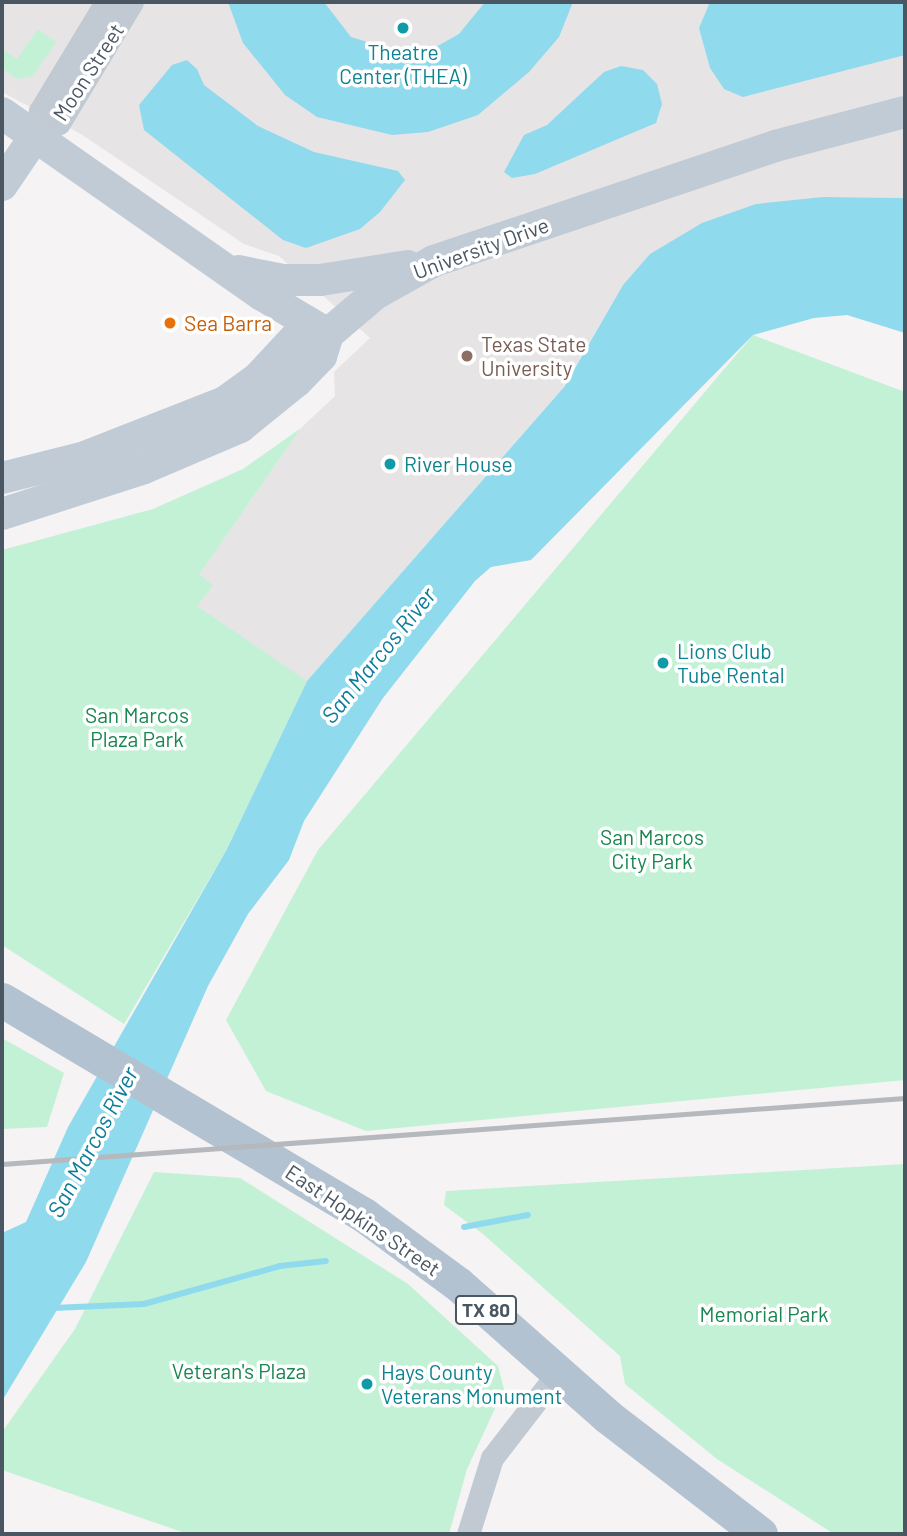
<!DOCTYPE html>
<html>
<head>
<meta charset="utf-8">
<style>
	body { margin:0 }
	#map { position:relative; width:907px; height:1536px; overflow:hidden; background:#f5f3f3; font-family:Barlow,sans-serif }
	div>[style] { position:absolute }
	[style*='--x'] { left:calc(var(--x)*1px); top:calc(var(--y)*1px); width:calc(var(--w)*1px); rotate:calc(var(--a)*1deg) }
	.education>* { inset:0; background:#e6e4e5 }
	.green>* { inset:0; background:#c3f1d5 }
	.water>* { inset:0; background:#90daee }
	.stream>* { height:6px; margin:-3px; padding:0 3px; transform-origin:3px; border-radius:3px; background:#90daee }
	.street>* { height:23px; margin:-11.5px; padding:0 11.5px; transform-origin:11.5px; border-radius:11.5px; background:#c1cad2 }
	.secondary>* { height:32px; margin:-16px; padding:0 16px; transform-origin:16px; border-radius:16px; background:#c1cbd6 }
	.primary>* { height:35px; margin:-17.5px; padding:0 17.5px; transform-origin:17.5px; border-radius:17.5px; background:#b3c2d1 }
	.rail>* { height:5px; margin:-2.5px; padding:0 2.5px; transform-origin:2.5px; border-radius:2.5px; background:#b5b8bd }
	.dots>* { width:19px; height:19px; translate:-50% -50%; box-sizing:border-box; border:4px solid #fff; border-radius:50% }
	span { translate:-50% -50%; white-space:nowrap; text-align:center; line-height:1.15; -webkit-text-stroke:7px #fff; paint-order:stroke }
	.shield-label span { padding:2px 5px; background:#fff; border:2px solid; border-radius:5px; -webkit-text-stroke-width:0 }
	.shield-label { font-size:19px; color:#4a5661; font-weight:700 }
	.culture-label { font-size:21px; color:#0d838f }
	.left { translate:0 -50%; text-align:left }
	.street-label { font-size:21px; color:#4a5661 }
	.food-label { font-size:21px; color:#c56008 }
	.education-label { font-size:21px; color:#785e54 }
	.park-label { font-size:21px; color:#17864f }
	.water-label { font-size:23px; color:#0c7c9b; font-style:italic }
	.frame { position:absolute; inset:0; border:4px solid #4a5661; pointer-events:none }
</style>
</head>
<body>
<div id="map">
	<div class="education">
		<div style="clip-path:polygon(2px 2px,905px 2px,905px 198px,823px 197px,623px 285px,562px 389px,307px 681px,196px 607px,199px 575px,301px 428px,335px 396px,334px 372px,370px 338px,279px 256px,244px 244px,81px 134px,2px 92px)"></div>
	</div>
	<div class="green">
		<div style="clip-path:polygon(38px 29px,56px 42px,33px 76px,17px 79px,2px 68px,2px 49px,17px 59px)"></div>
		<div style="clip-path:polygon(753px 335px,905px 392px,905px 1080px,366px 1131px,266px 1091px,226px 1020px,318px 850px)"></div>
		<div style="clip-path:polygon(301px 428px,199px 575px,213px 585px,197px 606px,307px 681px,227px 849px,124px 1024px,2px 945px,2px 550px,153px 509px,243px 469px)"></div>
		<div style="clip-path:polygon(2px 1038px,64px 1073px,47px 1127px,2px 1129px)"></div>
		<div style="clip-path:polygon(905px 1164px,905px 1534px,834px 1534px,717px 1459px,625px 1384px,620px 1356px,483px 1234px,444px 1205px,446px 1191px)"></div>
		<div style="clip-path:polygon(154px 1172px,240px 1178px,408px 1284px,498px 1366px,504px 1389px,467px 1469px,449px 1534px,188px 1534px,2px 1470px,2px 1432px,75px 1329px)"></div>
	</div>
	<div class="water">
		<div style="clip-path:polygon(228px 2px,324px 2px,351px 37px,403px 53px,434px 48px,459px 34px,485px 2px,573px 2px,559px 37px,529px 72px,478px 115px,428px 132px,392px 135px,317px 117px,285px 95px,243px 43px)"></div>
		<div style="clip-path:polygon(710px 2px,905px 2px,905px 55px,743px 97px,724px 89px,710px 68px,699px 28px)"></div>
		<div style="clip-path:polygon(187px 60px,197px 69px,204px 85px,258px 126px,314px 152px,398px 171px,405px 180px,380px 212px,360px 229px,306px 248px,283px 240px,144px 130px,139px 105px,172px 65px)"></div>
		<div style="clip-path:polygon(621px 66px,643px 70px,657px 84px,662px 104px,656px 123px,535px 174px,512px 178px,504px 172px,524px 135px,547px 125px,604px 72px)"></div>
		<div style="clip-path:polygon(823px 197px,905px 198px,905px 333px,847px 315px,814px 318px,753px 335px,531px 560px,491px 567px,475px 581px,383px 698px,304px 821px,289px 860px,248px 914px,208px 986px,86px 1262px,2px 1401px,2px 1233px,26px 1222px,68px 1127px,227px 849px,307px 681px,564px 387px,623px 285px,650px 254px,702px 223px,756px 204px)"></div>
	</div>
	<div class="stream">
		<div style="--x:464;--y:1227;--w:65;--a:-10.6"></div>
		<div style="--x:53;--y:1308;--w:91;--a:-2.5"></div>
		<div style="--x:144;--y:1304;--w:141;--a:-15.6"></div>
		<div style="--x:280;--y:1266;--w:46;--a:-6.2"></div>
	</div>
	<div class="street">
		<div style="--x:36;--y:135;--w:26;--a:-28"></div>
		<div style="--x:59;--y:123;--w:141;--a:-58.9"></div>
		<div style="--x:36;--y:135;--w:24;--a:-81"></div>
		<div style="--x:40;--y:111;--w:127;--a:-58.8"></div>
		<div style="--x:468;--y:1534;--w:80;--a:-72.5"></div>
		<div style="--x:492;--y:1458;--w:106;--a:-52.3"></div>
	</div>
	<div class="secondary">
		<div style="--x:2;--y:113;--w:317;--a:35"></div>
		<div style="--x:262;--y:295;--w:77;--a:30.6"></div>
		<div style="--x:2;--y:185;--w:60;--a:-55.8"></div>
		<div style="--x:238;--y:271;--w:46;--a:11.3"></div>
		<div style="--x:283;--y:280;--w:37;--a:0"></div>
		<div style="--x:320;--y:280;--w:89;--a:-9"></div>
		<div style="--x:328;--y:334;--w:62;--a:-40.4"></div>
		<div style="--x:375;--y:294;--w:68;--a:-29.2"></div>
		<div style="--x:434;--y:261;--w:360;--a:-18.6"></div>
		<div style="--x:775;--y:146;--w:134;--a:-14.7"></div>
		<div style="--x:2;--y:478;--w:86;--a:-14.2"></div>
		<div style="--x:85;--y:457;--w:150;--a:-21.4"></div>
		<div style="--x:225;--y:402;--w:41;--a:-36"></div>
		<div style="--x:258;--y:378;--w:59;--a:-47.1"></div>
		<div style="--x:298;--y:335;--w:30;--a:-2"></div>
		<div style="--x:2;--y:514;--w:149;--a:-17.9"></div>
		<div style="--x:144;--y:468;--w:104;--a:-23.1"></div>
		<div style="--x:240;--y:427;--w:73;--a:-38.9"></div>
		<div style="--x:297;--y:381;--w:35;--a:-46"></div>
		<div style="--x:321;--y:356;--w:23;--a:-72"></div>
	</div>
	<div class="primary">
		<div style="--x:2;--y:1000;--w:421;--a:30.7"></div>
		<div style="--x:364;--y:1215;--w:117;--a:36.3"></div>
		<div style="--x:458;--y:1284;--w:199;--a:41.5"></div>
		<div style="--x:607;--y:1416;--w:193;--a:37.6"></div>
	</div>
	<div class="rail">
		<div style="--x:2;--y:1164;--w:905;--a:-4.18"></div>
	</div>
	<div class="dots">
		<div style="left:403px;top:28px;background:#0f9aa8"></div>
		<div style="left:170px;top:323px;background:#e8710a"></div>
		<div style="left:467px;top:356px;background:#8d6e63"></div>
		<div style="left:390px;top:464px;background:#0f9aa8"></div>
		<div style="left:663px;top:663px;background:#0f9aa8"></div>
		<div style="left:367px;top:1384px;background:#0f9aa8"></div>
	</div>
	<div class="shield-label">
		<span style="left:486px;top:1310px">TX 80</span>
	</div>
	<div class="culture-label">
		<span style="left:403px;top:64px">Theatre<br>Center (THEA)</span>
		<span class="left" style="left:404px;top:464px">River House</span>
		<span class="left" style="left:677px;top:663px">Lions Club<br>Tube Rental</span>
		<span class="left" style="left:381px;top:1384px">Hays County<br>Veterans Monument</span>
	</div>
	<div class="street-label">
		<span style="left:88px;top:72px;rotate:-57deg">Moon Street</span>
		<span style="left:481px;top:248px;rotate:-20deg">University Drive</span>
		<span style="left:363px;top:1220px;rotate:34deg">East Hopkins Street</span>
	</div>
	<div class="food-label">
		<span class="left" style="left:184px;top:323px">Sea Barra</span>
	</div>
	<div class="education-label">
		<span class="left" style="left:481px;top:356px">Texas State<br>University</span>
	</div>
	<div class="park-label">
		<span style="left:137px;top:727px">San Marcos<br>Plaza Park</span>
		<span style="left:652px;top:849px">San Marcos<br>City Park</span>
		<span style="left:764px;top:1314px">Memorial Park</span>
		<span style="left:239px;top:1371px">Veteran's Plaza</span>
	</div>
	<div class="water-label">
		<span style="left:378px;top:655px;rotate:-51deg">San Marcos River</span>
		<span style="left:92px;top:1142px;rotate:-62deg">San Marcos River</span>
	</div>
	<div class="frame"></div>
</div>
</body>
</html>
